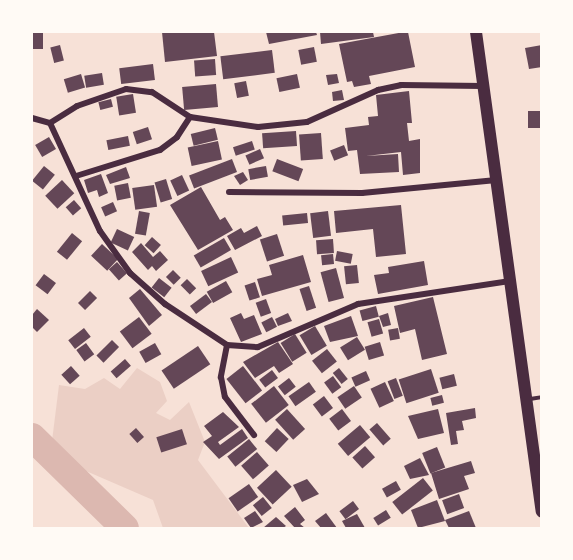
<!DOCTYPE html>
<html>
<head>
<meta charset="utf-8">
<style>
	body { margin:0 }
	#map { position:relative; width:573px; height:560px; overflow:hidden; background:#f7e1d7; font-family:"Open Sans",sans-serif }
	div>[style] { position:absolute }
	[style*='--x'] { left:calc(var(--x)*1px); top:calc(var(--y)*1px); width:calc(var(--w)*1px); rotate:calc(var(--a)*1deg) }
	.green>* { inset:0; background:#ebcfc5 }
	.river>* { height:28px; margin:-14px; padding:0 14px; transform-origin:14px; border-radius:14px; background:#dcb8b0 }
	.building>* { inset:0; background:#644757; transform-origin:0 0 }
	.service>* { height:4px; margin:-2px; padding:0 2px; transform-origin:2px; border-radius:2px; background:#4a2c40 }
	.minor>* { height:6px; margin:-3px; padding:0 3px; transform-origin:3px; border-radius:3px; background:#4a2c40 }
	.primary>* { height:12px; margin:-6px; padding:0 6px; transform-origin:6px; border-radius:6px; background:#4a2c40 }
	span { translate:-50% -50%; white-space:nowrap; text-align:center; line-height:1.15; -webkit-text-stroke:6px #fffaf5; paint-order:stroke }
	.frame { position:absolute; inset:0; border:33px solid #fffaf5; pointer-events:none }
</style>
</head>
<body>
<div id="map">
	<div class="green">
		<div style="clip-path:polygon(137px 368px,160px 382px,167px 401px,156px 413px,170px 420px,189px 402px,205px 442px,198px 460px,249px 528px,163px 528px,153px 500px,79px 468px,52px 441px,59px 385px,85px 389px,104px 378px,120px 389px)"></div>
	</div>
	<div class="river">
		<div style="--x:32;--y:437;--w:130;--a:44.4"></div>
	</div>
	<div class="building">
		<div style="left:32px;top:32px;width:11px;height:17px"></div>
		<div style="clip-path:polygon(162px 32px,214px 32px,217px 56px,165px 62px)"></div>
		<div style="clip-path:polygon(266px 32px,316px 32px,317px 35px,269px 44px)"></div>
		<div style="clip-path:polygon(320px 32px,373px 32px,374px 37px,321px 44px)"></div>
		<div style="clip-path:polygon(404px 32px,408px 32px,415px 67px,369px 76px,371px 84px,354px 87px,352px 81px,347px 82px,339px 44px)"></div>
		<div style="left:60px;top:45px;width:16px;height:10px;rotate:76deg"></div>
		<div style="clip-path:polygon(542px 45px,542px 67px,529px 69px,525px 48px)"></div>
		<div style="left:314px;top:47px;width:15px;height:16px;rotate:79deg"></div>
		<div style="left:272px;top:50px;width:23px;height:52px;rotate:83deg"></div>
		<div style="left:215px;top:59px;width:16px;height:21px;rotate:86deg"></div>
		<div style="left:153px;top:64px;width:16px;height:34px;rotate:83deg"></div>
		<div style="left:102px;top:73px;width:12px;height:18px;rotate:81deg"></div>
		<div style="left:81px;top:74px;width:14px;height:18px;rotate:73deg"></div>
		<div style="left:297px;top:74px;width:14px;height:21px;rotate:78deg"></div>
		<div style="clip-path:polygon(337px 74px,339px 83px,328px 85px,326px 75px)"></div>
		<div style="left:246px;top:81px;width:15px;height:12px;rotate:79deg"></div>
		<div style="left:216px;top:84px;width:23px;height:34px;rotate:85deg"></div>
		<div style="clip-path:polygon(342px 90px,344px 100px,333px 101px,332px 92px)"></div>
		<div style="clip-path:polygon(409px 91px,412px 123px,407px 123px,409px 141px,420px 139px,420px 173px,403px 175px,401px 152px,366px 156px,398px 154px,399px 172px,360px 174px,357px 150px,348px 151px,345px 128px,369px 125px,368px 117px,378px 116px,376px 95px)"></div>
		<div style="left:133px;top:94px;width:19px;height:17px;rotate:81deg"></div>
		<div style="left:111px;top:99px;width:8px;height:13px;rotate:76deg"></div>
		<div style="left:528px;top:111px;width:14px;height:17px"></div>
		<div style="left:148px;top:127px;width:13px;height:16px;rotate:72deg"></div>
		<div style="left:215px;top:128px;width:12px;height:25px;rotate:76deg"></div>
		<div style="left:296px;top:131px;width:15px;height:34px;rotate:86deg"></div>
		<div style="left:321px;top:133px;width:26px;height:22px;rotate:86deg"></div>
		<div style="left:128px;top:136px;width:10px;height:22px;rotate:79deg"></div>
		<div style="left:49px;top:137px;width:14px;height:16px;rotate:60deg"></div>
		<div style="left:218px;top:141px;width:19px;height:31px;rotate:78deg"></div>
		<div style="left:252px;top:141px;width:9px;height:20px;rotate:72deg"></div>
		<div style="left:344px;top:145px;width:11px;height:15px;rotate:68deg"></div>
		<div style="left:260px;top:149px;width:10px;height:16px;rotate:66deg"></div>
		<div style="left:232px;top:159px;width:14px;height:46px;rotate:69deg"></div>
		<div style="left:277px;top:159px;width:28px;height:13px;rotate:21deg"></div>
		<div style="left:44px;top:166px;width:14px;height:19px;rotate:39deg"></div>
		<div style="left:266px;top:166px;width:11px;height:18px;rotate:80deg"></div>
		<div style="clip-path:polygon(126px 167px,130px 178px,110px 184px,106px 175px)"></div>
		<div style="clip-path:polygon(243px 172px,248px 180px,240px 185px,234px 176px)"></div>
		<div style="clip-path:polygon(101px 174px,108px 193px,99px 197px,97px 190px,88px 193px,84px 180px)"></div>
		<div style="left:182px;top:175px;width:17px;height:13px;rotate:65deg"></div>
		<div style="left:166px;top:179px;width:21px;height:12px;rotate:73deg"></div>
		<div style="left:62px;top:180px;width:18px;height:23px;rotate:47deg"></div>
		<div style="left:128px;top:183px;width:15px;height:14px;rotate:79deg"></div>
		<div style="left:154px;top:185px;width:22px;height:22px;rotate:82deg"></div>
		<div style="clip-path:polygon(201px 187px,220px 220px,225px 217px,233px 230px,198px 250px,170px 205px)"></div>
		<div style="left:74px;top:200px;width:11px;height:11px;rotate:49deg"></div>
		<div style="left:113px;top:202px;width:10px;height:13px;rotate:66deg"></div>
		<div style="clip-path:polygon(401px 205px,406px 254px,376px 257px,373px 229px,336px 233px,334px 211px)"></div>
		<div style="left:139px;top:211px;width:11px;height:23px;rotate:10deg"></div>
		<div style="left:328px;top:211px;width:25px;height:18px;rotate:83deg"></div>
		<div style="left:307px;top:213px;width:10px;height:25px;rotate:84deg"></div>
		<div style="clip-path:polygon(257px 226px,262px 236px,235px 250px,227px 236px,241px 228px,244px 233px)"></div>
		<div style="left:117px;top:229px;width:19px;height:15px;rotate:25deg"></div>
		<div style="left:72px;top:233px;width:13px;height:24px;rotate:39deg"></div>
		<div style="left:277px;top:234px;width:23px;height:18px;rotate:72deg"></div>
		<div style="left:152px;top:237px;width:12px;height:11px;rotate:42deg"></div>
		<div style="left:224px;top:238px;width:14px;height:35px;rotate:60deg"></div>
		<div style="left:333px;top:239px;width:14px;height:17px;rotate:86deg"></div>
		<div style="clip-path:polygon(141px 243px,153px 257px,160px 251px,168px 260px,156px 271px,152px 266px,148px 270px,132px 252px)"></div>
		<div style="left:102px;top:244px;width:22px;height:16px;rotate:43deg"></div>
		<div style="left:337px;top:251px;width:16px;height:10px;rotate:11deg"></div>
		<div style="left:333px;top:254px;width:10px;height:12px;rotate:84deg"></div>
		<div style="clip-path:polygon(303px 255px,311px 282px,262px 296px,257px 279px,272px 275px,269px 265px)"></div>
		<div style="left:231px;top:257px;width:17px;height:33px;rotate:65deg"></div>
		<div style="clip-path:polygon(424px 261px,428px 285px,378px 294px,374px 275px,389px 273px,388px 267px)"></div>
		<div style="left:117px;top:262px;width:15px;height:11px;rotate:48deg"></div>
		<div style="left:357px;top:265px;width:18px;height:13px;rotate:84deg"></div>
		<div style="left:336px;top:268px;width:31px;height:16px;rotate:75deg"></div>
		<div style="left:173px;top:270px;width:11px;height:10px;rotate:45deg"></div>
		<div style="left:44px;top:274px;width:15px;height:14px;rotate:37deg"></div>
		<div style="left:159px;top:278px;width:16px;height:12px;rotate:38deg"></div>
		<div style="left:187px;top:279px;width:13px;height:9px;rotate:45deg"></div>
		<div style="left:226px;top:281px;width:13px;height:22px;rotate:61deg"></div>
		<div style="left:255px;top:282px;width:16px;height:11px;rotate:72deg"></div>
		<div style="left:309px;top:286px;width:23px;height:10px;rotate:72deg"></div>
		<div style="clip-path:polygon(140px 289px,162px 315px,149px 326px,129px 298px)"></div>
		<div style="left:90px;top:291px;width:10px;height:17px;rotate:45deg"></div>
		<div style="left:206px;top:294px;width:10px;height:20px;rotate:53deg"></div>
		<div style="clip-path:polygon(433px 297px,447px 354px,422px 360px,415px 329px,400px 333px,394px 306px)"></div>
		<div style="left:266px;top:299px;width:15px;height:11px;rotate:70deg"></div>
		<div style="left:376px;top:306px;width:11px;height:17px;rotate:75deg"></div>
		<div style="clip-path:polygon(37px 309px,49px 320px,37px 332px,32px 327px,32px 315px)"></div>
		<div style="clip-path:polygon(241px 313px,244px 319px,254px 315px,262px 334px,241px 342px,230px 318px)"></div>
		<div style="clip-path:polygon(288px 313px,292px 321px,278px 326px,275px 319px)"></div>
		<div style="clip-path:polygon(388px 313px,391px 325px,383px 327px,379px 316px)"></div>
		<div style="clip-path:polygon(351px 316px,358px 336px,330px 342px,324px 326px)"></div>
		<div style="left:139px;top:317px;width:21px;height:24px;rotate:53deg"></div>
		<div style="left:272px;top:317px;width:11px;height:12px;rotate:63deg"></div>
		<div style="left:379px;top:319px;width:15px;height:12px;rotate:74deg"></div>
		<div style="left:315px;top:326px;width:23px;height:18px;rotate:59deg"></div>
		<div style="left:84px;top:328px;width:11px;height:20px;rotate:52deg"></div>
		<div style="left:398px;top:328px;width:11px;height:10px;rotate:80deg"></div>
		<div style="left:295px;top:334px;width:22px;height:17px;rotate:58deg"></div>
		<div style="left:357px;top:337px;width:15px;height:20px;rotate:58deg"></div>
		<div style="left:112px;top:340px;width:10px;height:22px;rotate:45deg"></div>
		<div style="clip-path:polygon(278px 342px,293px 364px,279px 373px,274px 366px,255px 378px,243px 362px)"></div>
		<div style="left:380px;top:342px;width:14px;height:16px;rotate:73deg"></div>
		<div style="left:86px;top:343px;width:14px;height:12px;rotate:54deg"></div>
		<div style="left:155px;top:343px;width:13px;height:18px;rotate:61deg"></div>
		<div style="left:198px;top:346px;width:22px;height:44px;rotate:56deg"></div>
		<div style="left:327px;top:349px;width:16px;height:19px;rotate:52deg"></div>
		<div style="left:125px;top:359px;width:9px;height:19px;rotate:49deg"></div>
		<div style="left:71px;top:366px;width:13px;height:13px;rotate:48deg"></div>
		<div style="left:243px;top:366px;width:31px;height:21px;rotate:52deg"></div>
		<div style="left:339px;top:368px;width:14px;height:8px;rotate:51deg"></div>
		<div style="left:431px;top:369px;width:25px;height:34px;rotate:72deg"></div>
		<div style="left:272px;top:370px;width:10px;height:16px;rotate:53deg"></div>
		<div style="left:366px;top:371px;width:10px;height:16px;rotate:66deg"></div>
		<div style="left:454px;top:374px;width:12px;height:15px;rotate:76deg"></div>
		<div style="left:333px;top:376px;width:14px;height:11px;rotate:54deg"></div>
		<div style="left:289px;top:378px;width:11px;height:14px;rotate:52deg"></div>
		<div style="left:396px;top:378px;width:19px;height:9px;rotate:69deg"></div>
		<div style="left:309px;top:382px;width:12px;height:25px;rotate:55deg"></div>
		<div style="left:385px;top:382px;width:21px;height:16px;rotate:65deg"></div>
		<div style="left:274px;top:386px;width:24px;height:29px;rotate:52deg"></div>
		<div style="left:354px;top:386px;width:14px;height:20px;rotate:56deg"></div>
		<div style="left:442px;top:395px;width:8px;height:12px;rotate:76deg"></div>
		<div style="left:324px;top:396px;width:15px;height:14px;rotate:53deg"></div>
		<div style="clip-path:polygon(475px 408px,476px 418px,462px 421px,464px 430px,456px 431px,458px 444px,451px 445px,446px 413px)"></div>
		<div style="left:287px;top:409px;width:27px;height:16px;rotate:48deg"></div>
		<div style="left:342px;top:409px;width:15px;height:16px;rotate:53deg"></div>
		<div style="clip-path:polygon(438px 409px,444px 433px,418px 439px,408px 416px)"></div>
		<div style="clip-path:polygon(223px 412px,239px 427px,218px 442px,220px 445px,242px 429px,248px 438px,219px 459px,203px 442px,212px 436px,204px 426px)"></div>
		<div style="left:377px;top:423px;width:21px;height:10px;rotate:49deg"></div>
		<div style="left:360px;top:425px;width:16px;height:29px;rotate:50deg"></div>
		<div style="left:136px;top:428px;width:12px;height:9px;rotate:48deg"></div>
		<div style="left:277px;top:428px;width:16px;height:18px;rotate:43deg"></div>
		<div style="left:182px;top:429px;width:16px;height:27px;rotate:72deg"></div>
		<div style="left:249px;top:439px;width:13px;height:28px;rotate:51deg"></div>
		<div style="left:365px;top:446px;width:15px;height:17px;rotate:48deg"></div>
		<div style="left:437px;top:447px;width:22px;height:16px;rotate:68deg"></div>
		<div style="left:257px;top:452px;width:18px;height:21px;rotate:49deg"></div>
		<div style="clip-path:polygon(420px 458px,429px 475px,410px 479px,404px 466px)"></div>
		<div style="clip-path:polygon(471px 461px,475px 473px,464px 476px,469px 489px,439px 499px,431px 473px)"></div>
		<div style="left:276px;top:470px;width:23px;height:26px;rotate:47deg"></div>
		<div style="left:423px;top:478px;width:16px;height:39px;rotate:52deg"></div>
		<div style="clip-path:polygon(307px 479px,319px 494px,302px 502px,293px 485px)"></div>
		<div style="left:396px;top:481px;width:10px;height:16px;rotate:61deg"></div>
		<div style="left:249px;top:484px;width:16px;height:25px;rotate:55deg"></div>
		<div style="left:459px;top:494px;width:15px;height:18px;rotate:70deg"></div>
		<div style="left:263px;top:497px;width:14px;height:13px;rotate:51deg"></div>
		<div style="clip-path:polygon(437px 500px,445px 521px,418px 528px,411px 510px)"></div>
		<div style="left:353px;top:501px;width:10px;height:17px;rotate:53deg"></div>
		<div style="clip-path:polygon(295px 507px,305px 520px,300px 524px,305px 528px,295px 528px,284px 516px)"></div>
		<div style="left:386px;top:510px;width:9px;height:15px;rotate:58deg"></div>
		<div style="clip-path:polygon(255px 511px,263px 522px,251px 528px,244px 518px)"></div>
		<div style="clip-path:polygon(469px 511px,476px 528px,449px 528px,445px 520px)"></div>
		<div style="clip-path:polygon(326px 513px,337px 528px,321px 528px,315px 521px)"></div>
		<div style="clip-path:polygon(357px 514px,365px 528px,346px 528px,342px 521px)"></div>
		<div style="clip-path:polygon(276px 517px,286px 526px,283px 528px,263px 528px)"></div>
	</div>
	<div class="service">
		<div style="--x:530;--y:399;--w:12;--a:-9"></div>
	</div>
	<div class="minor">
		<div style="--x:32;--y:118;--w:19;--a:16"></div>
		<div style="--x:50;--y:123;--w:119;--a:65.2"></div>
		<div style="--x:100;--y:231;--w:52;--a:54.5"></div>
		<div style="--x:130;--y:273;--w:47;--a:41.5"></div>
		<div style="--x:165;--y:304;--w:74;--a:33.5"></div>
		<div style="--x:227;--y:345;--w:31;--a:4"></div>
		<div style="--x:258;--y:347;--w:109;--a:-23.3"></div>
		<div style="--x:358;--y:304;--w:154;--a:-8.6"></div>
		<div style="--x:50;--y:123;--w:32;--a:-32"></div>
		<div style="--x:77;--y:106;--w:52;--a:-19.1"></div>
		<div style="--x:126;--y:89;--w:26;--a:7"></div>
		<div style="--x:152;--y:92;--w:45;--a:33.3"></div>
		<div style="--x:190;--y:117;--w:69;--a:8.4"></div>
		<div style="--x:258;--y:127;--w:49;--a:-5.8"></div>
		<div style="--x:307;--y:122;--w:78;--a:-24.3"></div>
		<div style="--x:378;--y:90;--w:24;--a:-12"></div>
		<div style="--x:401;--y:85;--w:82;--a:0.7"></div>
		<div style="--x:76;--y:176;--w:88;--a:-17.2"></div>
		<div style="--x:160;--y:150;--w:21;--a:-37"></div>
		<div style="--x:177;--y:137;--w:24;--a:-57"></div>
		<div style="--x:229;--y:192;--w:133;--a:0.4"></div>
		<div style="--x:362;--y:193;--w:135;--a:-5.5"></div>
		<div style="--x:227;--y:345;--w:33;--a:101"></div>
		<div style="--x:221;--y:377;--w:20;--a:79"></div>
		<div style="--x:225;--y:397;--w:48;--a:52.7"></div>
	</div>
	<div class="primary">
		<div style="--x:476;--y:32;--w:484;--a:82.2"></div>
	</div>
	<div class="frame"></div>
</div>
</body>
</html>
